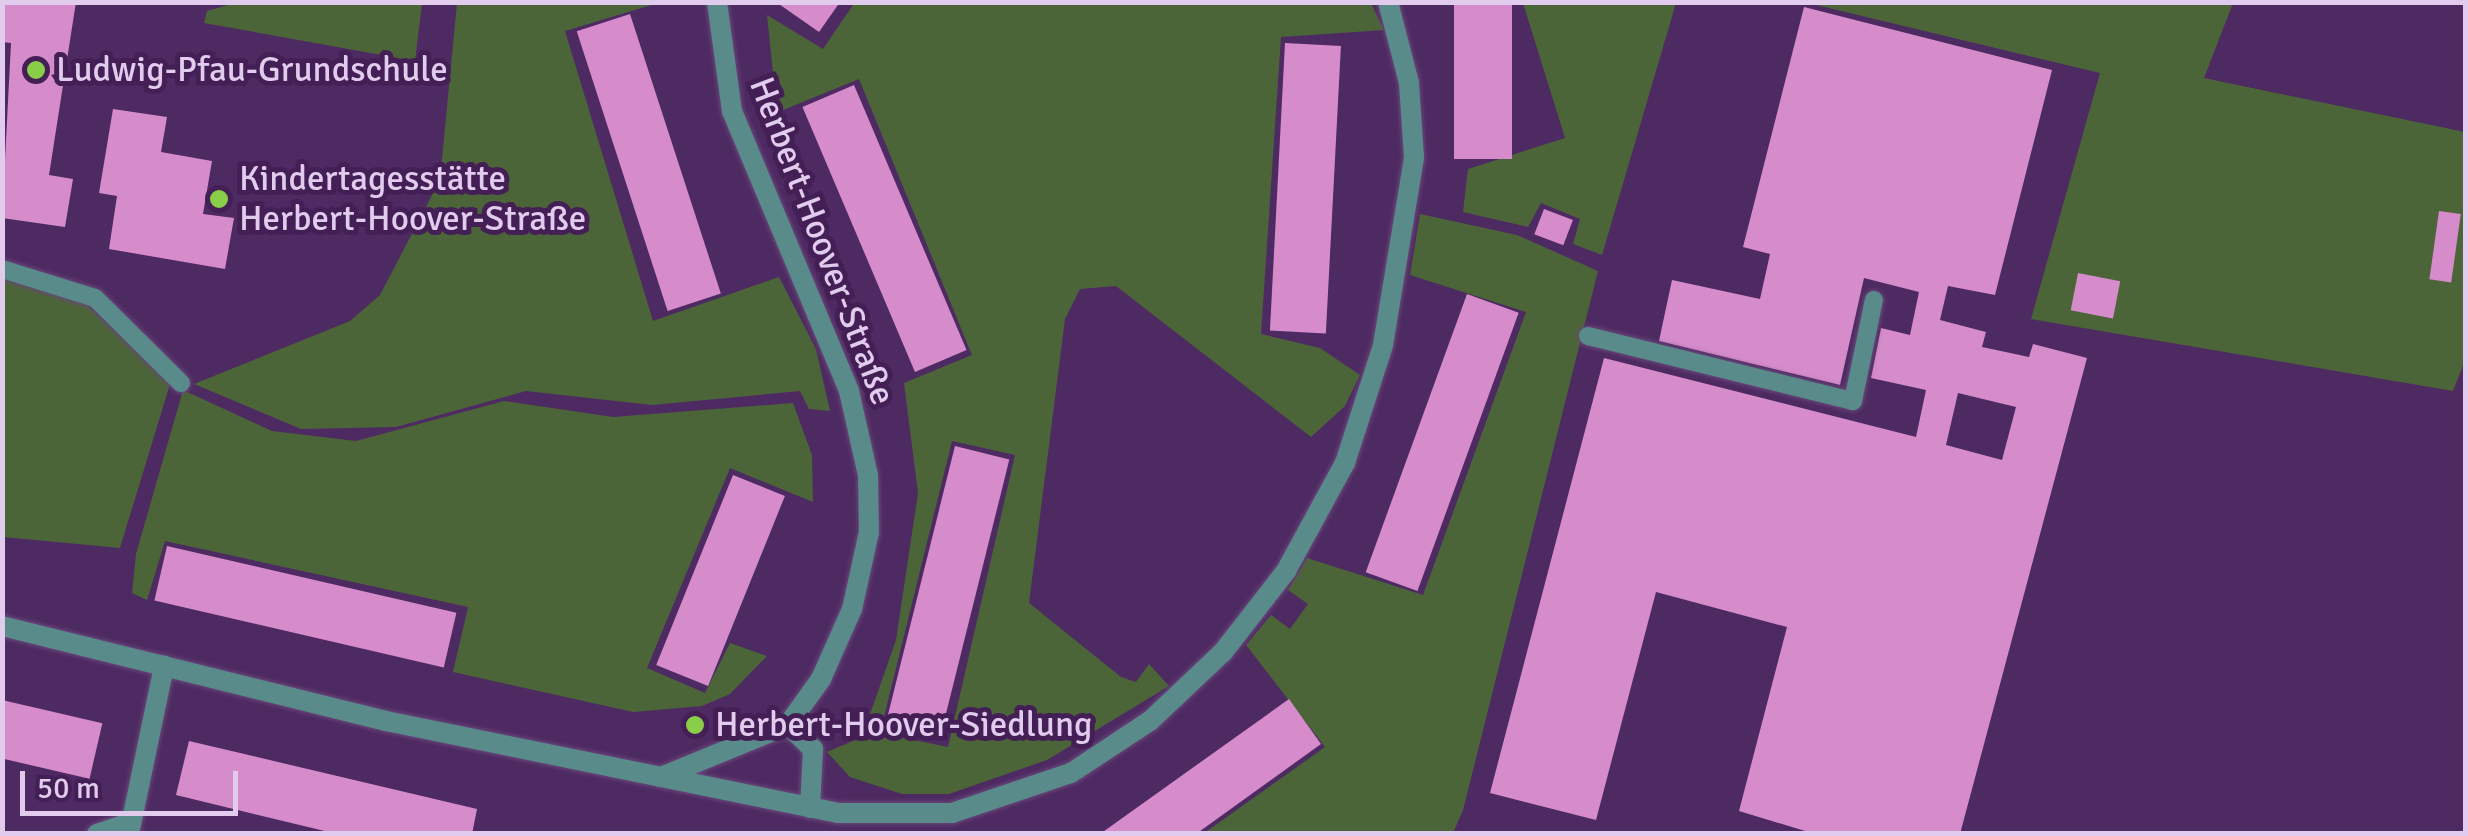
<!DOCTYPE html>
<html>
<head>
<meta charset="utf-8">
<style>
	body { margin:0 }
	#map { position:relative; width:2468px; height:836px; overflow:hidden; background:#4e2a62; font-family:Signika,sans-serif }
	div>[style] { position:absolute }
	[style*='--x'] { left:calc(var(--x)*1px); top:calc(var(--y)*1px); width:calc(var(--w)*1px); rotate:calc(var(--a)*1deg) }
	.green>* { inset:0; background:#4c6538 }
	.building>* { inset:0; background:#d68ccb; transform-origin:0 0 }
	.roads { filter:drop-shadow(0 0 2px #68477b) drop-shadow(0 0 2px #68477b) }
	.service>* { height:18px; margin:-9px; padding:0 9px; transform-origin:9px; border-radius:9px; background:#588b89 }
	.minor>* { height:20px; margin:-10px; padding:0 10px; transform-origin:10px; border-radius:10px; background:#588b89 }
	.dots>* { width:28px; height:28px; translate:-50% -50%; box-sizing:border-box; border:5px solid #441f56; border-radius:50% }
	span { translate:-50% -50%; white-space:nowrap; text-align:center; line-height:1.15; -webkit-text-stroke:10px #441f56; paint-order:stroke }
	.poi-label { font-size:35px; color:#e1ccee }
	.left { translate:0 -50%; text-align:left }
	.street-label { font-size:35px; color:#e1ccee }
	.frame { position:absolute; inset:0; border:5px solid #e1ccee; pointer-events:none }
	.scale { position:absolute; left:20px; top:771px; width:218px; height:45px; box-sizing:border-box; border:5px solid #e1ccee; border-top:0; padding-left:12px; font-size:30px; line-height:35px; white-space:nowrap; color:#e1ccee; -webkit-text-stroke:8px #441f56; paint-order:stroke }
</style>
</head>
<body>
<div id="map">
	<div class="green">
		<div style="clip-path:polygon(evenodd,855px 2px,1371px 3px,1384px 30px,1281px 37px,1261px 334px,1320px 348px,1360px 375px,1345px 406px,1311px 437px,1116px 286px,1080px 289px,1065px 319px,1029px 603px,1121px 677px,1136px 682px,1149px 664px,1169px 686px,1047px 760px,949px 794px,902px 794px,850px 777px,827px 752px,862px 737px,896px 640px,918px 493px,904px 383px,972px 355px,859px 79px,783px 110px,774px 82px,767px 15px,823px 49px,855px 2px,952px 441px,1015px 455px,948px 747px,880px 733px,952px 441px)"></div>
		<div style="clip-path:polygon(422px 3px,415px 61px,204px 23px,207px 11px,235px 3px)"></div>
		<div style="clip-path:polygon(658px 3px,565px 31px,653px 321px,779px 277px,816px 349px,830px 411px,809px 409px,800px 391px,652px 405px,526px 391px,396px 427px,301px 429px,194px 384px,350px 321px,380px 295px,440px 180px,457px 3px)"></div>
		<div style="clip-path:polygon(1523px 3px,1676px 3px,1602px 255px,1573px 244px,1580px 219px,1541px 203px,1528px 227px,1463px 212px,1468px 169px,1565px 138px)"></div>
		<div style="clip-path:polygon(1808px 3px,2233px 3px,2204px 78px,2465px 132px,2466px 358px,2453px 391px,2031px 319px,2100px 73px)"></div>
		<div style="clip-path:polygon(1420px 214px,1517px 235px,1598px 271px,1463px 810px,1453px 833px,1203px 834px,1325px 747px,1246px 645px,1271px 615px,1290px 629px,1308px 604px,1288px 590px,1307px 558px,1423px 595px,1526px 312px,1410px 275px)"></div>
		<div style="clip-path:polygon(2px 276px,81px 299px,170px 384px,120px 548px,3px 537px)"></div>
		<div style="clip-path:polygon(183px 390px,272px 431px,356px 441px,504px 401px,613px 417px,793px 403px,812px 455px,813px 502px,730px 468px,647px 668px,705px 693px,730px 643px,767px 656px,730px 694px,702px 706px,633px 712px,453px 672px,468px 607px,165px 541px,147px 600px,132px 593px,136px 554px)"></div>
	</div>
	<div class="building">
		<div style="clip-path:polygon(2px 2px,76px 2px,49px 175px,73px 179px,65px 227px,2px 218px,11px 43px,2px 42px)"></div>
		<div style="clip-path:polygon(776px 2px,840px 2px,819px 32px)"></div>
		<div style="left:1454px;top:2px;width:58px;height:157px"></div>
		<div style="clip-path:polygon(evenodd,1804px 7px,2052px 70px,1995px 295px,1948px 286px,1940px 320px,1986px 332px,1982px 347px,2029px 357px,2033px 344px,2087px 358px,1960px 834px,1815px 834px,1739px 811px,1787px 627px,1656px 592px,1596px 820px,1490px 793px,1604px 358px,1916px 437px,1926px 390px,1871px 378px,1881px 328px,1910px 335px,1919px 292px,1864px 278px,1840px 385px,1659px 341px,1672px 280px,1760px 299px,1770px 254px,1743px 247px,1804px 7px,1958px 393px,2016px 407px,2002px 460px,1946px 445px,1958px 393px)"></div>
		<div style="left:630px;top:14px;width:294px;height:56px;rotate:72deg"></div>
		<div style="left:1285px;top:43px;width:56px;height:288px;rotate:3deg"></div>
		<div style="left:854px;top:85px;width:288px;height:56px;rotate:67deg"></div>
		<div style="clip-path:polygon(113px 109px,167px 117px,161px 152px,212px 161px,203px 214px,234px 218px,225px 269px,109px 249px,117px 196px,99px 193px)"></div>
		<div style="left:1544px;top:209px;width:31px;height:27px;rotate:21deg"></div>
		<div style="left:2439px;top:211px;width:22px;height:69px;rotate:8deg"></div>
		<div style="left:2078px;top:273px;width:43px;height:38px;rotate:11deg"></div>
		<div style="left:1467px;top:294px;width:55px;height:296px;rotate:20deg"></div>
		<div style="left:955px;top:446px;width:56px;height:286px;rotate:14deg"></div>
		<div style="left:733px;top:475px;width:56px;height:205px;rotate:22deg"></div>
		<div style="left:167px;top:546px;width:297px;height:56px;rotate:13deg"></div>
		<div style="clip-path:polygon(1289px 699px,1321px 744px,1239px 803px,1196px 834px,1100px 834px)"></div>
		<div style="left:2px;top:700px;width:103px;height:57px;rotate:13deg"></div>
		<div style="clip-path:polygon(189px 741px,477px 809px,472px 834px,337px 834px,176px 795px)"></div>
	</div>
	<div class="roads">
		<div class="service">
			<div style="--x:2;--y:269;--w:97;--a:17.3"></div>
			<div style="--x:95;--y:298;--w:121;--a:44.7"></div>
			<div style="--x:1588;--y:336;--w:273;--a:13.8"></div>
			<div style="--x:1853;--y:401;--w:103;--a:-78.3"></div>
		</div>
		<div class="minor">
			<div style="--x:717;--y:2;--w:110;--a:82.2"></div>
			<div style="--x:732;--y:111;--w:303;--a:67.3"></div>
			<div style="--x:849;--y:391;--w:86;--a:77.3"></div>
			<div style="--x:868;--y:475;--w:57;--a:89"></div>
			<div style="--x:869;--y:532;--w:79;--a:102.4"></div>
			<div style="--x:852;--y:609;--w:77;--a:113.9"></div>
			<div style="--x:821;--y:679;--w:57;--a:125.7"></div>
			<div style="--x:2;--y:626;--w:396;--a:13.9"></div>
			<div style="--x:386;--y:721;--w:461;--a:11.5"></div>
			<div style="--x:838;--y:813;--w:114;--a:0"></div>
			<div style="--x:952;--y:813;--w:126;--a:-18.6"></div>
			<div style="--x:1071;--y:773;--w:95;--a:-33.4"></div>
			<div style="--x:1150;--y:721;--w:100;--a:-43.4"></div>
			<div style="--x:1223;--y:652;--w:103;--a:-52.1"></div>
			<div style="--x:1286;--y:571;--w:123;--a:-61.4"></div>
			<div style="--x:1345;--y:463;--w:124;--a:-72.1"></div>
			<div style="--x:1383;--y:345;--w:191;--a:-80.6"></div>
			<div style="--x:1414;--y:157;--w:74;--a:-93.9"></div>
			<div style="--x:1409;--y:83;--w:84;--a:-104.5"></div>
			<div style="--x:661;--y:777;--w:137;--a:-22.3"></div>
			<div style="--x:788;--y:725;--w:35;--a:44"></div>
			<div style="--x:813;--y:749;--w:59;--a:92.9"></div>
			<div style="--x:97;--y:834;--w:34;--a:-19"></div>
			<div style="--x:129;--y:834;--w:172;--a:-78.2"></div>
		</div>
	</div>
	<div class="dots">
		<div style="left:36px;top:70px;background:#89ce48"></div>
		<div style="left:219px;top:199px;background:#89ce48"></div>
		<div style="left:695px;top:725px;background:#89ce48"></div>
	</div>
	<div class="poi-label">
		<span class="left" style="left:56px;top:70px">Ludwig-Pfau-Grundschule</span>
		<span class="left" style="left:239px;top:199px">Kindertagesstätte<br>Herbert-Hoover-Straße</span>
		<span class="left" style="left:715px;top:725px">Herbert-Hoover-Siedlung</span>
	</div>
	<div class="street-label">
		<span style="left:822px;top:241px;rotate:69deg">Herbert-Hoover-Straße</span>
	</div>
	<div class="frame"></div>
	<div class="scale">50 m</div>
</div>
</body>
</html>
